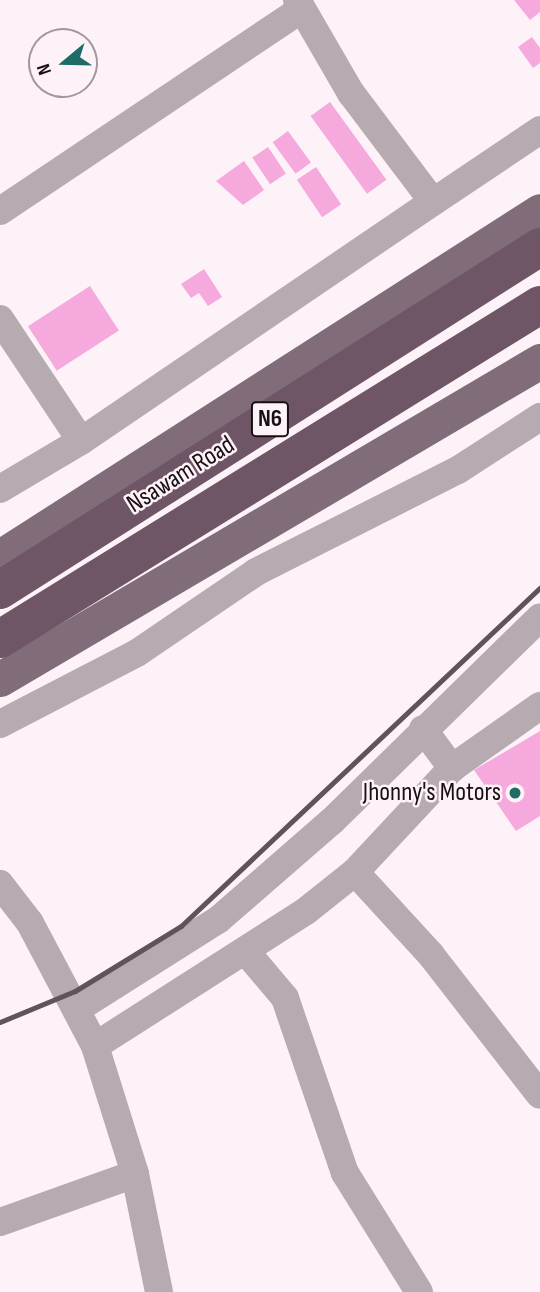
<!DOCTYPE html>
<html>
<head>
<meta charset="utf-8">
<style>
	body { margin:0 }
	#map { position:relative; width:540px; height:1292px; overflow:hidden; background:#fef2f9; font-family:"Sofia Sans Condensed",sans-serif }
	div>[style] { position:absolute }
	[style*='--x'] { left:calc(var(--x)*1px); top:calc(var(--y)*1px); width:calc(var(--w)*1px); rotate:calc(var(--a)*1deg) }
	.building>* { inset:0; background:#f6a9dd; transform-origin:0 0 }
	.minor>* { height:28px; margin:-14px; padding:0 14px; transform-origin:14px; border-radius:14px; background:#b7abb2 }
	.major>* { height:35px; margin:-17.5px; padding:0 17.5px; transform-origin:17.5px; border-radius:17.5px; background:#816c7a }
	.highway>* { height:38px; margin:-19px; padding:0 19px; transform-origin:19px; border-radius:19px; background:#6e5666 }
	.rail>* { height:5px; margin:-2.5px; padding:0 2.5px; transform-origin:2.5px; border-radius:2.5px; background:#5e545a }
	.dots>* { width:19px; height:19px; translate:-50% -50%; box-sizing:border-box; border:4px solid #fef2f9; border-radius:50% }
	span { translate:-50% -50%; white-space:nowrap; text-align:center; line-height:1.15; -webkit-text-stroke:5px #fef2f9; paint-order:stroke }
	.shield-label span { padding:2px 5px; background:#fef2f9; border:2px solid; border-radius:5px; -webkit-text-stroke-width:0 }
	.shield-label { font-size:24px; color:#180f15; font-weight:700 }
	.street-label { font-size:26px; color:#180f15 }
	.poi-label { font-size:26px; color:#180f15 }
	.right { translate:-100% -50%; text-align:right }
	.north { position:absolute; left:28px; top:28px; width:70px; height:70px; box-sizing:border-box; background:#fef2f9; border:2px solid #a2979e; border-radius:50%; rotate:251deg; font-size:19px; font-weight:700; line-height:28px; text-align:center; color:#180f15 }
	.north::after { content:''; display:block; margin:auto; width:24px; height:32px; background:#1f6b66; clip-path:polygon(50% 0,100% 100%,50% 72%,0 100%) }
</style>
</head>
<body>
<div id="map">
	<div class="building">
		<div style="clip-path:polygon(514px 0,540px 0,540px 12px,530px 20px)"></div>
		<div style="clip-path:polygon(532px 37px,540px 48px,540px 63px,533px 68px,518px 47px)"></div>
		<div style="left:330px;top:102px;width:96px;height:24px;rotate:54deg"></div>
		<div style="left:288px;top:131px;width:39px;height:19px;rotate:54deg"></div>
		<div style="left:268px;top:147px;width:32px;height:19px;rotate:56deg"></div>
		<div style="clip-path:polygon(244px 161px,264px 190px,243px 205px,216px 181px)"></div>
		<div style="left:316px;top:167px;width:45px;height:23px;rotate:56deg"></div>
		<div style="clip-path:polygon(204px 269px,222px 297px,208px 306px,199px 293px,191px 298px,181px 284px)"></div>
		<div style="left:90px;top:286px;width:53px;height:74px;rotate:57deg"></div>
		<div style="clip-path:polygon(540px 731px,540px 816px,516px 831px,474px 770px)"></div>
	</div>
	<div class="minor">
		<div style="--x:297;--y:0;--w:108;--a:59.9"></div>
		<div style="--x:351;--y:93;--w:136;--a:53"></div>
		<div style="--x:433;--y:202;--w:129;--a:-33.9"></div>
		<div style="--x:0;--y:211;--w:363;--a:-33.8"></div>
		<div style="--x:0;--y:319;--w:146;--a:56.4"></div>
		<div style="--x:0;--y:489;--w:94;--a:-30.7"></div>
		<div style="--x:81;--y:441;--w:425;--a:-34.2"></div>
		<div style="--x:0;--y:724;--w:154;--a:-27.4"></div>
		<div style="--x:137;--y:653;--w:144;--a:-34.2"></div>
		<div style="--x:256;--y:572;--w:226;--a:-26.8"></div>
		<div style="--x:458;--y:470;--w:98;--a:-32.9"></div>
		<div style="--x:423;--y:729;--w:49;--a:53.4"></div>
		<div style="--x:355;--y:872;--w:113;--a:47.5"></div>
		<div style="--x:431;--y:955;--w:177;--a:52.1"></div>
		<div style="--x:0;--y:884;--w:49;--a:52.4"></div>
		<div style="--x:30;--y:923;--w:139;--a:62.1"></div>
		<div style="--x:95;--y:1046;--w:134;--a:72.6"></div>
		<div style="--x:135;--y:1174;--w:120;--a:78.5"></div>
		<div style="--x:248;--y:954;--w:57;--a:49.9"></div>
		<div style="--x:285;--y:998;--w:185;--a:71.1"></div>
		<div style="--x:345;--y:1173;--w:140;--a:58.1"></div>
		<div style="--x:77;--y:1009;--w:167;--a:-32.3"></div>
		<div style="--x:218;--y:920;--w:151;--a:-41"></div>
		<div style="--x:332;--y:821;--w:291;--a:-44.4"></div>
		<div style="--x:95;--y:1046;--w:250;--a:-32.6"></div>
		<div style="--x:306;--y:911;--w:63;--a:-38.5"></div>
		<div style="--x:355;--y:872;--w:142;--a:-47"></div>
		<div style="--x:452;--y:768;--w:108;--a:-35.2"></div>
		<div style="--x:0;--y:1222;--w:143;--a:-19.6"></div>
	</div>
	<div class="major">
		<div style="--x:0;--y:557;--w:641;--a:-32.65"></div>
		<div style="--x:0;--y:679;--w:627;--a:-30.49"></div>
	</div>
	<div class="highway">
		<div style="--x:0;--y:590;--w:640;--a:-32.42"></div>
		<div style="--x:0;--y:639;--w:635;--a:-31.74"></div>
	</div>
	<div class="rail">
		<div style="--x:0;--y:1022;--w:81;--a:-22.5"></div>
		<div style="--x:75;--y:991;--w:124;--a:-31.5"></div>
		<div style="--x:181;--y:926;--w:493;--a:-43.3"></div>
	</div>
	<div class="dots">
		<div style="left:515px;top:793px;background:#1f6b66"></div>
	</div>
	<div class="shield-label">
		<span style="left:270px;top:419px">N6</span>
	</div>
	<div class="street-label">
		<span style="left:181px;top:475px;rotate:-32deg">Nsawam Road</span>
	</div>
	<div class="poi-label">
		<span class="right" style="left:501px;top:793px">Jhonny's Motors</span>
	</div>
	<div class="north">N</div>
</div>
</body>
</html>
